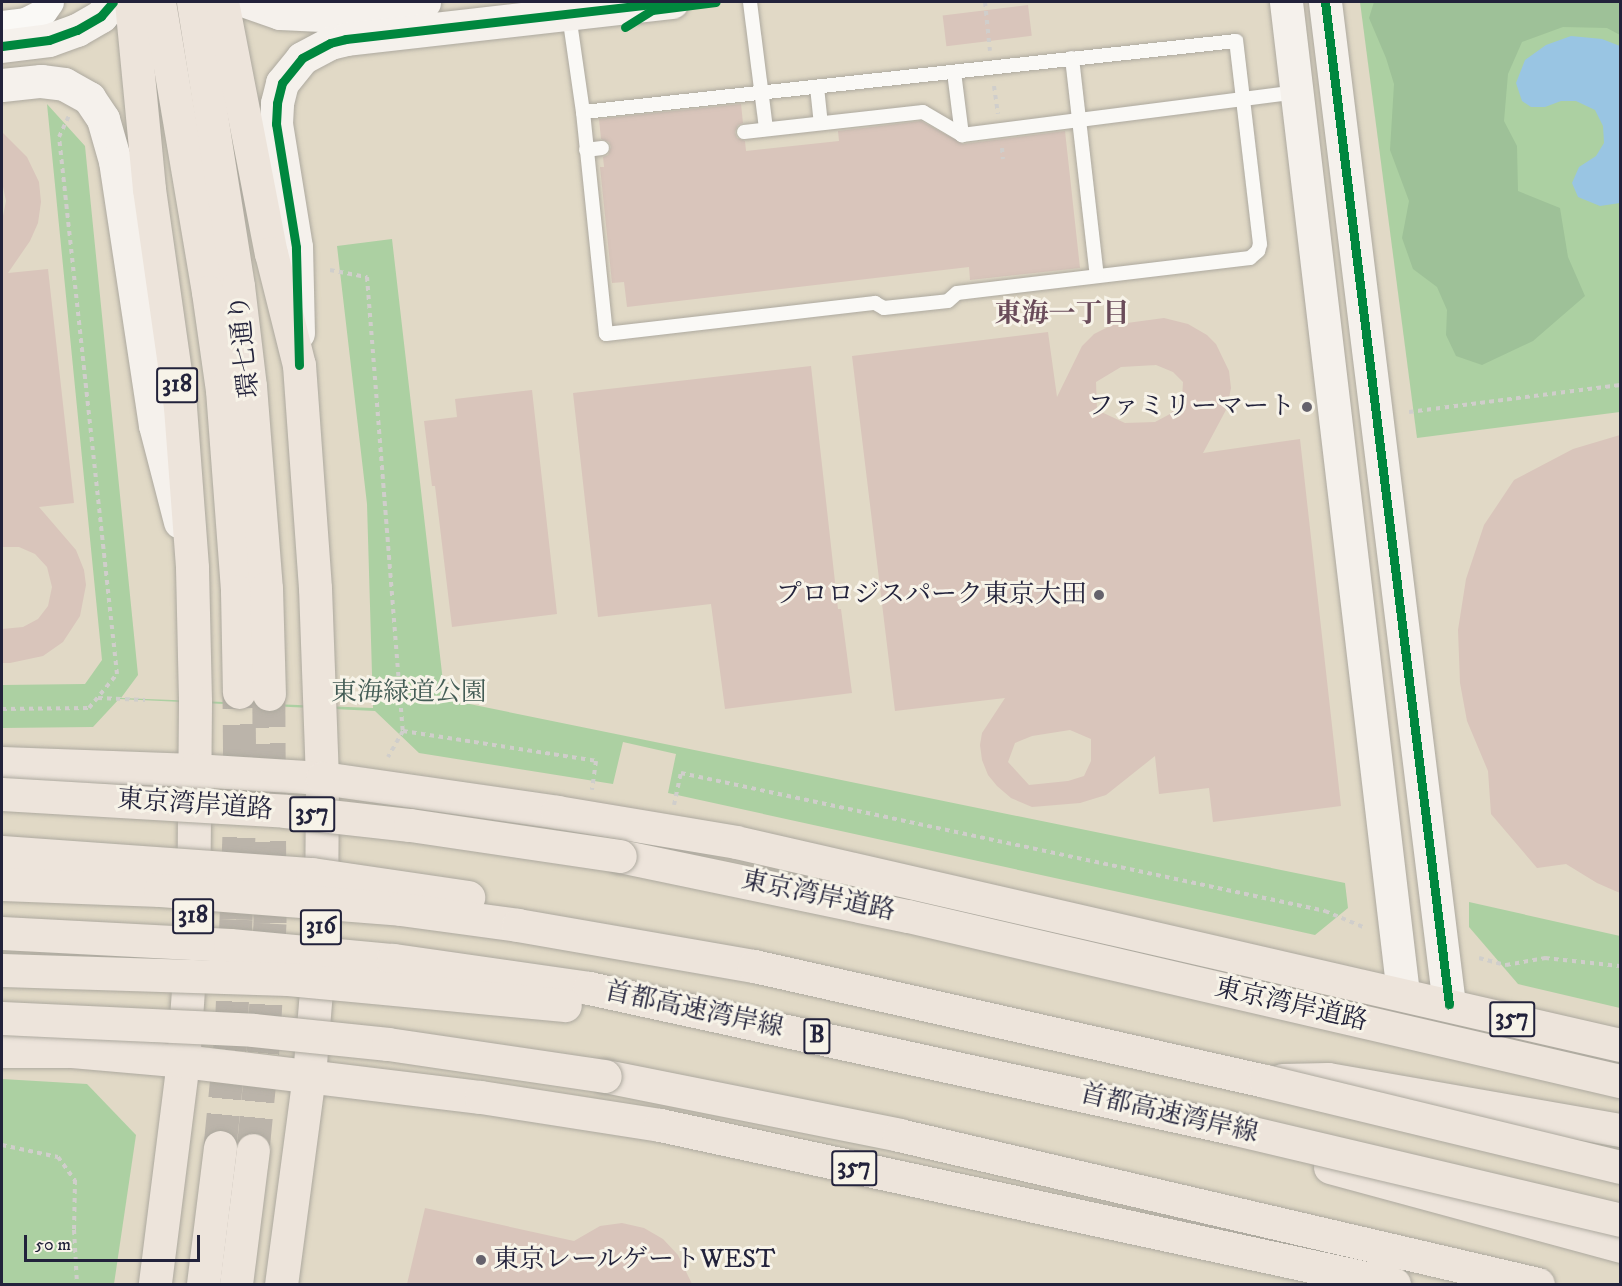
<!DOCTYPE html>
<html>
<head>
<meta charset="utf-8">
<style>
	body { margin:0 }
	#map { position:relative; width:1622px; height:1286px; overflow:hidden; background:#e1d9c6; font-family:"IM FELL DW Pica","Noto Serif JP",serif }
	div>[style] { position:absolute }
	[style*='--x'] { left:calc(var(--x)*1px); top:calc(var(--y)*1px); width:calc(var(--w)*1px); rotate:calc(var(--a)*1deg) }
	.green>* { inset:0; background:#acd0a2 }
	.forest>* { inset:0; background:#9ec198 }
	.water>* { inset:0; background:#99c5e3 }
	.building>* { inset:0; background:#d9c5bb; transform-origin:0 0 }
	.primary-tunnel>* { height:33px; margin-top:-16.5px; transform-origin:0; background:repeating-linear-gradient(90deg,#bbb4aa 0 33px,transparent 0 49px) }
	.path>* { height:4px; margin-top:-2px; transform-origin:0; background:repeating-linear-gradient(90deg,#d0cecb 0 4.5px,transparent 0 9px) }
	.roads { filter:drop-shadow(0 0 2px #ada99f) drop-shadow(0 0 2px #ada99f) }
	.lane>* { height:14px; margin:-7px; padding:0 7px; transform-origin:7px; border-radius:7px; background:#faf9f6 }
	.street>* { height:27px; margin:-13.5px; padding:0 13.5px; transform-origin:13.5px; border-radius:13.5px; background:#faf9f6 }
	.secondary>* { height:33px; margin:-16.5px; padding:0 16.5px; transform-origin:16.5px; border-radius:16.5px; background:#f5f1ec }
	.primary>* { height:33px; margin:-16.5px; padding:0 16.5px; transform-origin:16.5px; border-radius:16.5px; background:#ede4db }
	.highway>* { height:33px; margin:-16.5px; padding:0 16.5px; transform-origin:16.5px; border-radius:16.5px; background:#ede4db }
	.bridges { filter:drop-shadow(0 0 2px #ada99f) drop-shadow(0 0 2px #ada99f) }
	.highway-bridge>* { height:33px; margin:-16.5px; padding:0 16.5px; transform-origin:16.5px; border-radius:16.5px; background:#ede4db }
	.cycleway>* { height:9px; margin:-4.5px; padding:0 4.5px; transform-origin:4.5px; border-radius:4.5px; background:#00873e }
	.dots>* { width:16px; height:16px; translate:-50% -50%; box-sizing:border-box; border:3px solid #f7f3e8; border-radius:50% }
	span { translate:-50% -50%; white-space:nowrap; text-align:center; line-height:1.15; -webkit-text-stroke:6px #f7f3e8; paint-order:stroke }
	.shield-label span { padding:2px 4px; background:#f7f3e8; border:2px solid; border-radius:4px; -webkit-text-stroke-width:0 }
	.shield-label { font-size:24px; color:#22223b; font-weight:700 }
	.street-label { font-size:26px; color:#22223b }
	.poi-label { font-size:26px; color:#22223b }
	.right { translate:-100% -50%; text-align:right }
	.left { translate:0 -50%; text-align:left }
	.park-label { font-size:26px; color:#435c55 }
	.neighbourhood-label { font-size:27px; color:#6a4c5a; font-weight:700 }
	.frame { position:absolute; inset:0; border:3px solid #22223b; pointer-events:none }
	.scale { position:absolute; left:24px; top:1235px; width:176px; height:27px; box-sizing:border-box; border:3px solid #22223b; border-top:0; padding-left:8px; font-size:18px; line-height:21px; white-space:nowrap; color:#22223b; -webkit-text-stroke:4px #f7f3e8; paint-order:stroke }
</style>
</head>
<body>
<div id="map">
	<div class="green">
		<div style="clip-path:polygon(1360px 2px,1620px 2px,1620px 412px,1417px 438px)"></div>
		<div style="clip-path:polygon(47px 104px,85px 146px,138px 675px,121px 698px,373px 708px,367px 504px,337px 246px,392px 239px,445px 699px,1345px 883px,1348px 908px,1315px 935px,668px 793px,676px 754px,623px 742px,613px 784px,419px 753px,375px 711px,119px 699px,93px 727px,2px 728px,2px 685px,85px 684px,102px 660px)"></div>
		<div style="clip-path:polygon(1469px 902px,1620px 936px,1620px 1008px,1518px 984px,1469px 927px)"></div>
		<div style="clip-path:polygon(2px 1079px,87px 1084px,136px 1135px,114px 1284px,2px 1284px)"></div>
	</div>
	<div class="forest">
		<div style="clip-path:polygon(1374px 2px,1620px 2px,1620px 35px,1607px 28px,1563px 27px,1522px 42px,1508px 74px,1504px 121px,1517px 146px,1518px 191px,1560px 208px,1568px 257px,1585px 296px,1533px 341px,1482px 365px,1456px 356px,1446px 335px,1447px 310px,1437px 287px,1413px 269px,1402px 238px,1409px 201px,1390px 150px,1394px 84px,1386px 58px,1369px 18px)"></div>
	</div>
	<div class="water">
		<div style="clip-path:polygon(1571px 36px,1602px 39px,1620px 46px,1620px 203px,1600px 206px,1578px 197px,1572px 183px,1579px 167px,1596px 156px,1604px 143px,1603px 126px,1595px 110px,1576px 101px,1561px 101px,1545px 107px,1531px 107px,1522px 101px,1516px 83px,1525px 60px,1546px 45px)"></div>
	</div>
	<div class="building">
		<div style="left:1028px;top:5px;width:31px;height:86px;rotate:83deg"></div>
		<div style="clip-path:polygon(741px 104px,743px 123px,738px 125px,735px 132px,737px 138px,745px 141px,746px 151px,839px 141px,838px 131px,921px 121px,963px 144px,1065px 131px,1080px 268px,970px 280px,969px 267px,627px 307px,624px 282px,612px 283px,600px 167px,604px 167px,603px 157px,608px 155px,611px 147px,609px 142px,601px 139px,599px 119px)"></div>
		<div style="clip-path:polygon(2px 132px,27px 157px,39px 182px,41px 202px,38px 223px,30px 241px,8px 273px,48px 269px,74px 503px,39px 507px,76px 550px,84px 570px,86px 585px,80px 616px,63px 642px,43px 656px,10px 663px,2px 663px,2px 629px,23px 627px,38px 619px,48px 606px,52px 587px,47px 567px,35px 554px,19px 547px,2px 547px,2px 221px,6px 201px,2px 182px)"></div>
		<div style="clip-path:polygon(evenodd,1164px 318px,1188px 324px,1207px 335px,1216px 344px,1229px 371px,1231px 388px,1227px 408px,1203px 453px,1300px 439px,1341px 806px,1213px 822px,1209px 788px,1159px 794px,1155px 756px,1106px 795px,1080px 803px,1032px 807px,1011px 798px,997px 786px,988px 775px,982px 760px,980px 745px,982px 733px,1005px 698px,895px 711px,852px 356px,1048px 332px,1057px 397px,1082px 346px,1094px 334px,1112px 325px,1164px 318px,1156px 365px,1173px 372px,1183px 382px,1182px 399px,1170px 414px,1155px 422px,1125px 423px,1097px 410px,1096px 382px,1121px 367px,1156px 365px,1164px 318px,1070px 730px,1091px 739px,1091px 761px,1084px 776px,1068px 781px,1029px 785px,1008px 762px,1015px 743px,1032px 736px,1070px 730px)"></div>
		<div style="clip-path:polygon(811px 366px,838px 609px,841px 609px,852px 693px,725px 709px,711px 604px,598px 617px,573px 393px)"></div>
		<div style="clip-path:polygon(532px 390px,557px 614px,452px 627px,435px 486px,432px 486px,424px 421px,457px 417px,455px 399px)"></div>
		<div style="clip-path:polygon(1620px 435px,1620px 893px,1597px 883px,1566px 864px,1537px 868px,1491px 814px,1488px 771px,1467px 721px,1460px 683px,1458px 630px,1466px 579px,1484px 525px,1514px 480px,1573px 449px)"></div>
		<div style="clip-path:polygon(425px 1208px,574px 1241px,600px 1226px,622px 1223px,644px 1228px,663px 1239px,678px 1255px,692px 1284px,407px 1284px)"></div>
	</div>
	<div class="primary-tunnel">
		<div style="--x:220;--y:1147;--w:114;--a:-84.4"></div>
		<div style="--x:231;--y:1034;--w:115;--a:-87.5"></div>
		<div style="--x:236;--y:919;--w:113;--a:-88"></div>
		<div style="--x:240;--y:806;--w:114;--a:-90.5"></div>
		<div style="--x:253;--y:1150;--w:114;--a:-84.4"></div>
		<div style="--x:264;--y:1037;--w:114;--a:-87"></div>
		<div style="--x:270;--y:923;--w:229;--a:-90.3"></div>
	</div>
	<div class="path">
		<div style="--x:985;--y:2;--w:49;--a:84.2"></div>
		<div style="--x:994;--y:86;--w:28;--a:82"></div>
		<div style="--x:1002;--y:148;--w:11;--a:85"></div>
		<div style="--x:330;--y:270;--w:38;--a:11"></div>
		<div style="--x:367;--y:277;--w:455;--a:85.5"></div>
		<div style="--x:403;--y:731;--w:30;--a:120"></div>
		<div style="--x:1409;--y:412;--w:213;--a:-7.3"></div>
		<div style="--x:98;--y:698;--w:47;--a:2.4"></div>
		<div style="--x:2;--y:709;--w:87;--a:-0.7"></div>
		<div style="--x:89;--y:708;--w:44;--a:-50.5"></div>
		<div style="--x:117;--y:674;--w:540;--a:-96.16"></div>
		<div style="--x:59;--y:137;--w:23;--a:-65"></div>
		<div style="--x:403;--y:731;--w:195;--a:8.8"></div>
		<div style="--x:596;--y:761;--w:29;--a:98"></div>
		<div style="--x:674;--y:805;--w:33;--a:-78"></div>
		<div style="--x:681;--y:773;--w:659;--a:12.09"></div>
		<div style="--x:1325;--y:911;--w:41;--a:22.8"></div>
		<div style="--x:1479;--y:958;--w:28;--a:15"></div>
		<div style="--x:1506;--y:965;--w:40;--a:-10"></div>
		<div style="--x:1545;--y:958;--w:75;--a:6.1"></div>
		<div style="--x:2;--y:1145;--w:57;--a:12.1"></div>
		<div style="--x:58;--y:1157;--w:29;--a:54"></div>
		<div style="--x:75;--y:1180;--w:50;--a:91.1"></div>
		<div style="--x:74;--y:1230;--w:54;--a:86.8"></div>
	</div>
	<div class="roads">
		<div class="lane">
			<div style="--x:750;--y:2;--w:128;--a:82.8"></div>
			<div style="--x:569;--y:15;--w:98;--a:81.8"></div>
			<div style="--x:583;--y:112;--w:223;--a:84.1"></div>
			<div style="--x:606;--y:334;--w:271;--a:-6.6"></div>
			<div style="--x:875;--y:303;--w:10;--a:29"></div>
			<div style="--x:884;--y:308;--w:64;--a:-6.2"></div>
			<div style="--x:948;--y:301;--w:12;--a:-42"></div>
			<div style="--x:957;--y:293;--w:295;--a:-6.8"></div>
			<div style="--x:1250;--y:258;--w:11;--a:-41"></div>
			<div style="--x:1258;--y:251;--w:7;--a:-74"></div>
			<div style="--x:1260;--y:244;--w:204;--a:-96.7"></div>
			<div style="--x:1236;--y:41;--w:657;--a:173.79"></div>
			<div style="--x:1072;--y:58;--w:219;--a:83.5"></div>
			<div style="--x:954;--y:72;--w:64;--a:82.8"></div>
			<div style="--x:817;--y:87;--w:36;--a:84"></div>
			<div style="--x:744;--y:132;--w:180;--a:-6.4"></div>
			<div style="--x:923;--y:112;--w:45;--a:30.5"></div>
			<div style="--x:962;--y:135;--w:338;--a:-7.3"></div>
			<div style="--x:586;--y:150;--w:16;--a:-7"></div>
		</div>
		<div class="street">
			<div style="--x:2;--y:24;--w:23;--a:-7"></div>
			<div style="--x:25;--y:21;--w:20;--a:-27"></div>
			<div style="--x:43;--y:12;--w:12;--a:-55"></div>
		</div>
		<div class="secondary">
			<div style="--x:248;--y:2;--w:34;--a:19"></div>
			<div style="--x:280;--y:13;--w:42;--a:2.7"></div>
			<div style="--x:322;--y:15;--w:103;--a:-7.3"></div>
			<div style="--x:1286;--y:2;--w:998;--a:83.27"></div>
			<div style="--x:1325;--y:2;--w:1010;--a:82.95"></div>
			<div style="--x:2;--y:46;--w:47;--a:-7.3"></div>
			<div style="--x:49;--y:40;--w:30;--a:-20"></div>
			<div style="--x:77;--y:30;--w:28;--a:-30"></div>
			<div style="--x:101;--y:16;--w:18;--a:-49"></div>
			<div style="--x:2;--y:85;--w:39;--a:-6"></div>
			<div style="--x:41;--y:81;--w:23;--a:7"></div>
			<div style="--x:64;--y:84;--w:29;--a:29"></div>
			<div style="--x:89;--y:98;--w:25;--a:56"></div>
			<div style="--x:103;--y:119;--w:44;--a:74.1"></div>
			<div style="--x:115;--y:161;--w:267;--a:81.4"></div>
			<div style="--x:155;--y:425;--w:100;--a:75.5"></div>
			<div style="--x:298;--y:333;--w:86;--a:-91.3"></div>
			<div style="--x:296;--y:247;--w:125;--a:-99.2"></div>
			<div style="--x:276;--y:124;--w:21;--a:-87"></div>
			<div style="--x:277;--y:103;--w:21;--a:-76"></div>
			<div style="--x:282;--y:83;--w:32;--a:-51"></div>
			<div style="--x:302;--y:58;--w:32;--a:-28"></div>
			<div style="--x:330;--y:43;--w:16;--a:-14"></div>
			<div style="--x:346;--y:39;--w:328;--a:-6.5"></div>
		</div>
		<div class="primary">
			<div style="--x:131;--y:2;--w:188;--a:84.5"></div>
			<div style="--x:149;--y:189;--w:220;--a:81.9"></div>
			<div style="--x:180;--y:407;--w:161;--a:85.7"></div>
			<div style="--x:192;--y:568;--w:134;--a:88.7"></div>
			<div style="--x:195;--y:702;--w:214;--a:90.5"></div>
			<div style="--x:193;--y:916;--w:145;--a:93.9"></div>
			<div style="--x:183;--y:1061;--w:225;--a:97.2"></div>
			<div style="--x:159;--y:2;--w:294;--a:80.4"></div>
			<div style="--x:208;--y:292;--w:99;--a:81.9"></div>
			<div style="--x:222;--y:390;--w:202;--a:85.7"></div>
			<div style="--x:237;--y:591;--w:101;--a:88.9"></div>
			<div style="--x:193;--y:2;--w:288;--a:81"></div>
			<div style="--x:238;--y:286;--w:101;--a:83.2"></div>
			<div style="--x:250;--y:386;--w:203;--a:85.5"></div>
			<div style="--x:266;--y:588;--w:106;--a:88.4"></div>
			<div style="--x:222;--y:2;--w:256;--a:79"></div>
			<div style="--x:271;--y:253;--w:115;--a:76"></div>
			<div style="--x:299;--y:365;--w:224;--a:85.9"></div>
			<div style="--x:315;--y:588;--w:190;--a:87.9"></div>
			<div style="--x:322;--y:778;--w:152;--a:90.4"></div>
			<div style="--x:321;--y:930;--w:145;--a:94.7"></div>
			<div style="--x:309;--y:1075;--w:211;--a:97.6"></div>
			<div style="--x:203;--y:1284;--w:138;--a:-82.9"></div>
			<div style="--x:236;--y:1284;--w:135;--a:-82.8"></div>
		</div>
		<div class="highway">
			<div style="--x:2;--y:763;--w:192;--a:2.1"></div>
			<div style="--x:194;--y:770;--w:128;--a:3.6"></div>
			<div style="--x:322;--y:778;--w:237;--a:8.2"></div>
			<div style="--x:557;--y:812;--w:181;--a:9.5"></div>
			<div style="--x:736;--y:842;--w:907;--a:12.93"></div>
			<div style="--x:620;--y:856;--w:294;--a:11.8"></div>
			<div style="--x:908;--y:916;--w:731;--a:13.05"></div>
			<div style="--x:2;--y:1051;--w:70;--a:0"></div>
			<div style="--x:72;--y:1051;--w:111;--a:5.1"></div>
			<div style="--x:183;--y:1061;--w:300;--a:6.9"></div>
			<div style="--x:481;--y:1097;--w:181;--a:8.9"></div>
			<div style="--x:660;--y:1125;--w:751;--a:12.22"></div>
			<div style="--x:605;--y:1076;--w:300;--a:11.3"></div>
			<div style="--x:899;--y:1135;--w:656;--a:13.13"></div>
			<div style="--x:1282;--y:1080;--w:46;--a:-1.2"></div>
			<div style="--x:1328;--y:1079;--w:296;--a:9.9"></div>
			<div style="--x:1330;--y:1167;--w:301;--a:15.2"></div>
		</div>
	</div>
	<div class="bridges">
		<div class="highway-bridge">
			<div style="--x:2;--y:794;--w:284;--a:3.4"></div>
			<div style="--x:285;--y:811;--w:126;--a:6.4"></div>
			<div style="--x:410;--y:825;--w:212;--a:8.4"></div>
			<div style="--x:2;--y:852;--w:311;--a:4.1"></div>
			<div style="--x:312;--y:874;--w:158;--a:8.4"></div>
			<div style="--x:2;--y:884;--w:158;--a:2.2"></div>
			<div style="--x:160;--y:890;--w:241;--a:4.5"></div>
			<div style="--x:400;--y:909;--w:119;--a:7.7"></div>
			<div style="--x:518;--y:925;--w:240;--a:9.9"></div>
			<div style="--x:754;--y:966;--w:524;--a:12.68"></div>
			<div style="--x:1265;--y:1081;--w:365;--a:13.6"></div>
			<div style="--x:2;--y:933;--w:228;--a:3"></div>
			<div style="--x:230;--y:945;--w:164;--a:5.3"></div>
			<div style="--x:393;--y:960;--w:198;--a:8.1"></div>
			<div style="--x:589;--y:988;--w:662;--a:12.29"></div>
			<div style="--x:1236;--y:1129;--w:395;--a:13.3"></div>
			<div style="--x:2;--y:970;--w:286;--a:1.8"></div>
			<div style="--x:288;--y:979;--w:278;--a:5.4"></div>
			<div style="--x:2;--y:1018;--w:251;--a:2.7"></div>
			<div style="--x:253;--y:1030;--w:136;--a:5.9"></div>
			<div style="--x:388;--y:1044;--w:219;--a:8.4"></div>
		</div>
	</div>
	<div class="cycleway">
		<div style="--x:1325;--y:2;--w:1010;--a:82.95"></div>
		<div style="--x:625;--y:27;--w:32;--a:-32"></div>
		<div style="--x:652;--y:10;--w:64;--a:-7.1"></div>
		<div style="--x:2;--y:46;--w:47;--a:-7.3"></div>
		<div style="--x:49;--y:40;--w:30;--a:-20"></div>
		<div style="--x:77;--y:30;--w:28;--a:-30"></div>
		<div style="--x:101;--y:16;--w:18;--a:-49"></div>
		<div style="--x:299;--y:365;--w:118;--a:-91.5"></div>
		<div style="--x:296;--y:247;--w:125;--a:-99.2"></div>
		<div style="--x:276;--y:124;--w:21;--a:-87"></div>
		<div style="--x:277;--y:103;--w:21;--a:-76"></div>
		<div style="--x:282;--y:83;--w:32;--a:-51"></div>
		<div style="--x:302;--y:58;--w:32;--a:-28"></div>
		<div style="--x:330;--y:43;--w:16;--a:-14"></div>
		<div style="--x:346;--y:39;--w:328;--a:-6.5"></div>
	</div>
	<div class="dots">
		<div style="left:1307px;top:407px;background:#65626c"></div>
		<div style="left:1099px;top:595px;background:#65626c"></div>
		<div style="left:481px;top:1260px;background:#65626c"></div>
	</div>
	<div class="shield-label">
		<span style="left:177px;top:385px">318</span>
		<span style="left:312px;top:814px">357</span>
		<span style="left:193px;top:916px">318</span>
		<span style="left:321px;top:927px">316</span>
		<span style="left:1512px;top:1019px">357</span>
		<span style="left:817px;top:1036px">B</span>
		<span style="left:854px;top:1168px">357</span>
	</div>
	<div class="street-label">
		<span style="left:245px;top:346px;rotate:-96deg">環七通り</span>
		<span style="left:195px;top:805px;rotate:4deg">東京湾岸道路</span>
		<span style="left:818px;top:896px;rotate:12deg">東京湾岸道路</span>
		<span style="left:1291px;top:1005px;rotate:13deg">東京湾岸道路</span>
		<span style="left:694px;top:1010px;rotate:12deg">首都高速湾岸線</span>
		<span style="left:1169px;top:1114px;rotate:13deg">首都高速湾岸線</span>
	</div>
	<div class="poi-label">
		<span class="right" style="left:1295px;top:407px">ファミリーマート</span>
		<span class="right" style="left:1087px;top:595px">プロロジスパーク東京大田</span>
		<span class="left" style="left:493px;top:1260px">東京レールゲートWEST</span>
	</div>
	<div class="park-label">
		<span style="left:409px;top:693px">東海緑道公園</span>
	</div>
	<div class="neighbourhood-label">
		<span style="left:1062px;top:315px">東海一丁目</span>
	</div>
	<div class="frame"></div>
	<div class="scale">50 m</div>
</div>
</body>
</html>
